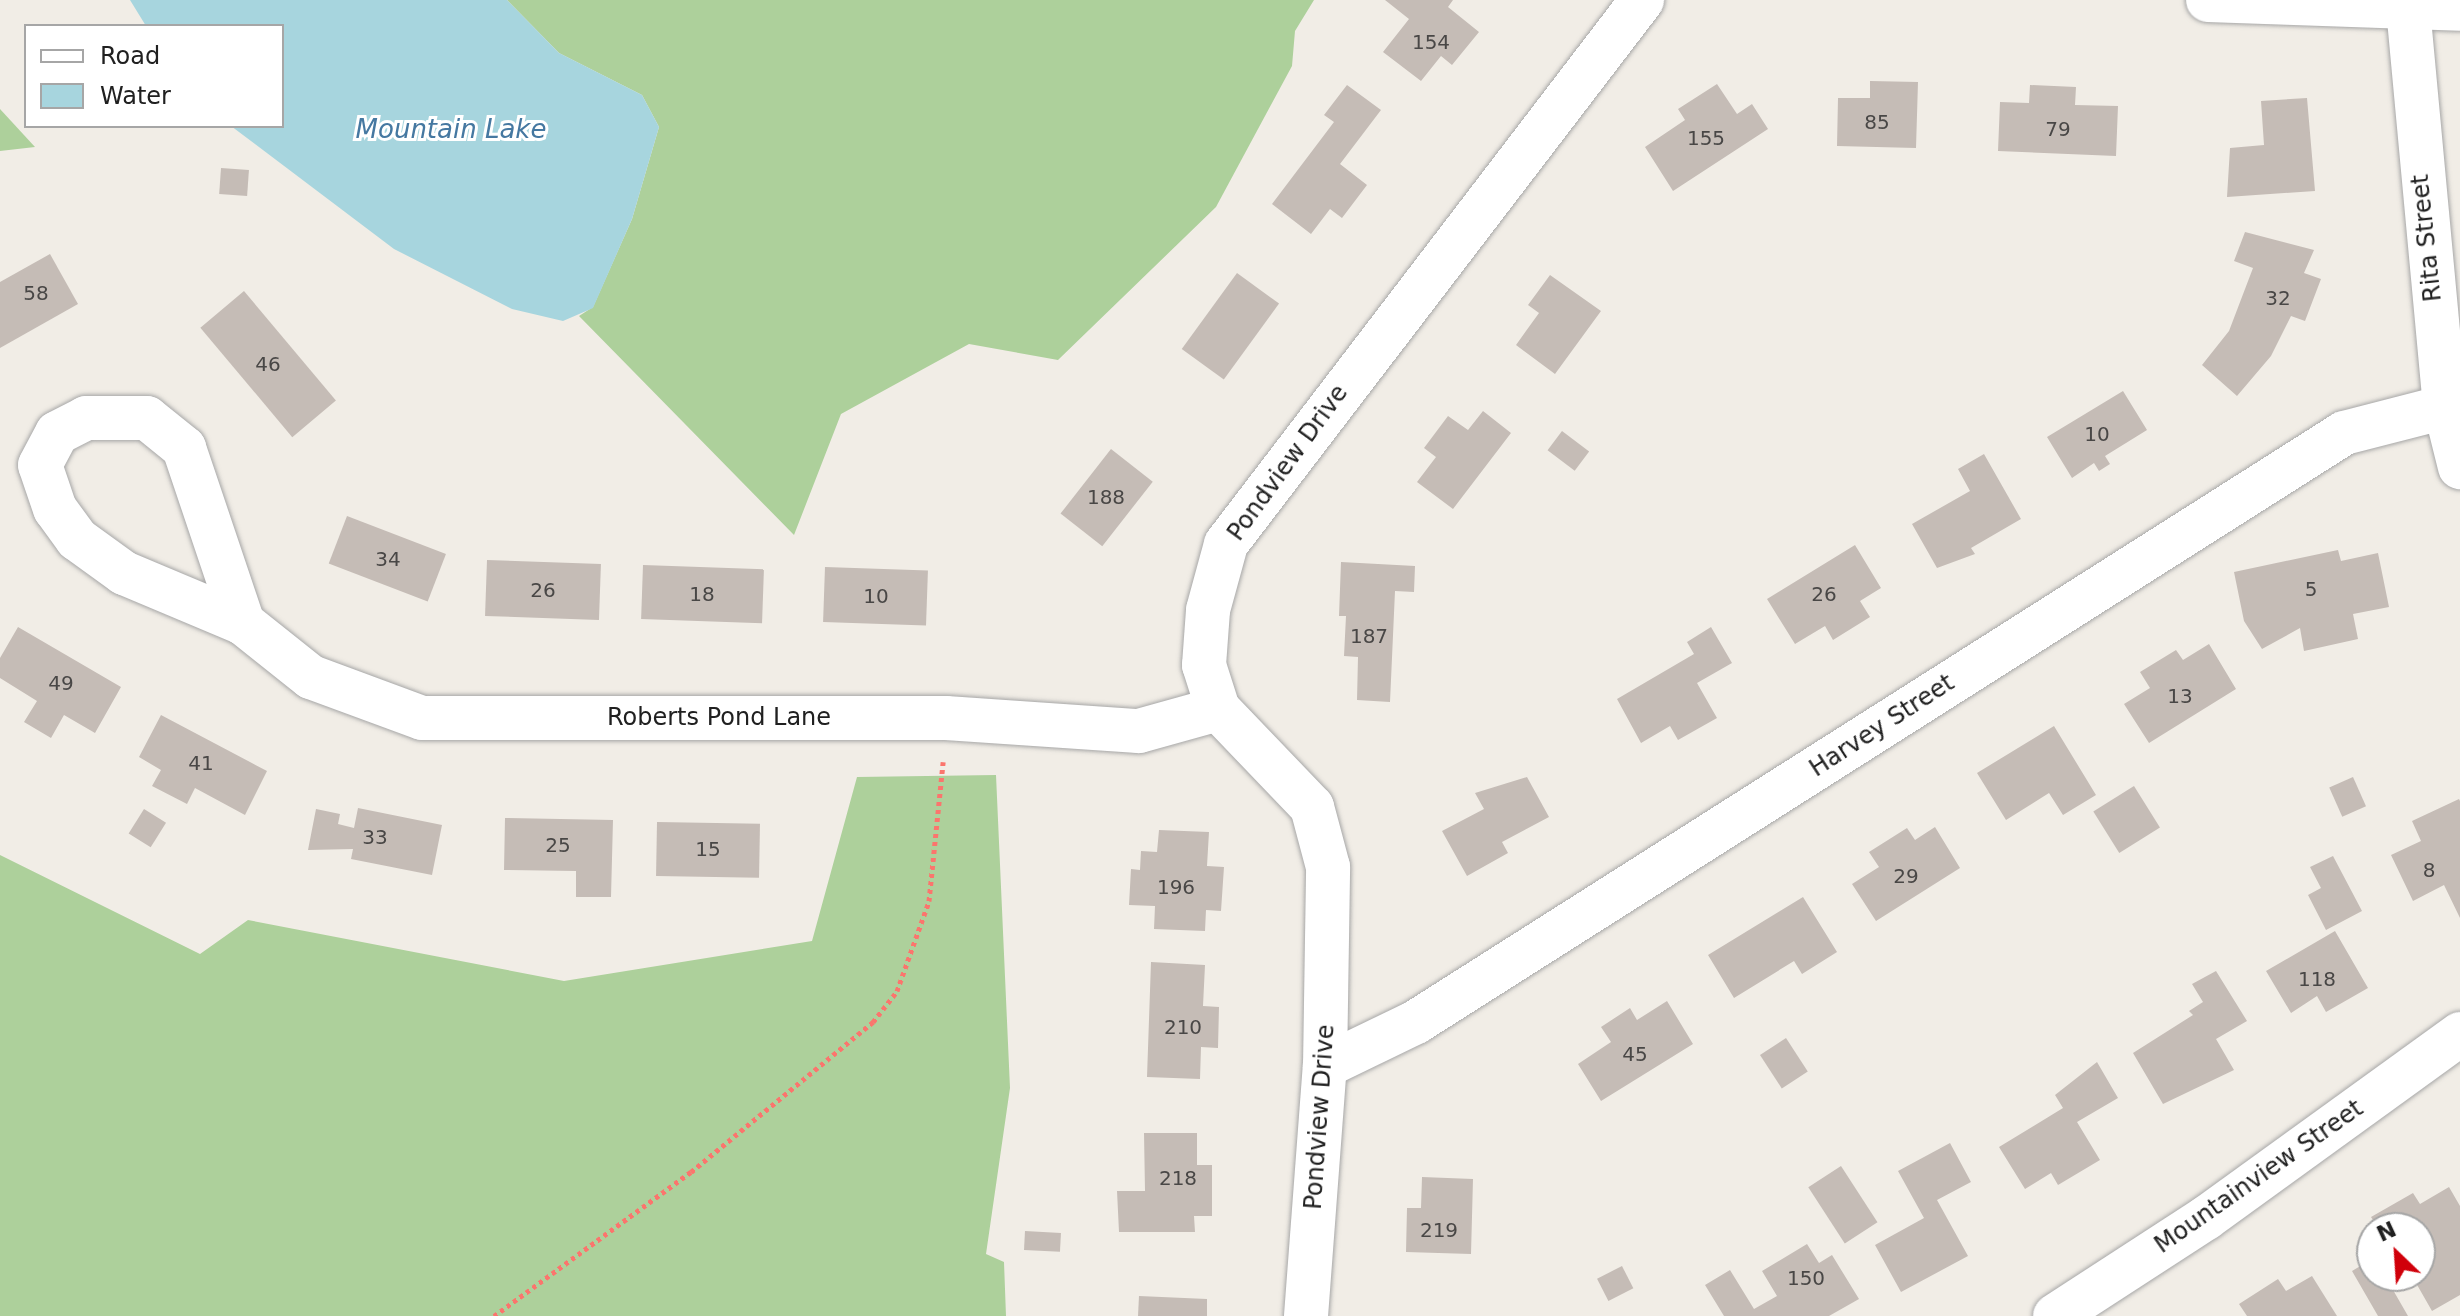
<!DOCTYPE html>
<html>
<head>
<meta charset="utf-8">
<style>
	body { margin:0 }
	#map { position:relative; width:2460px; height:1316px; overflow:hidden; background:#f1ede6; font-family:"DejaVu Sans",sans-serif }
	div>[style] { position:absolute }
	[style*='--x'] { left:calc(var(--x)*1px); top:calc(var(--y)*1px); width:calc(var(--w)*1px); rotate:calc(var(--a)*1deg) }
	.forest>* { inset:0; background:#add09b }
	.water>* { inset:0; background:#a7d5de }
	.building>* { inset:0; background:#c5bcb6; transform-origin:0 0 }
	.path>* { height:5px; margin-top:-2.5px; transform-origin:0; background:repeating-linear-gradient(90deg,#fb756d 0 4px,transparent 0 8px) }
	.roads { filter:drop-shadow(0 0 2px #a7a7a7) drop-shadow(0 0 2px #a7a7a7) }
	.minor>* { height:44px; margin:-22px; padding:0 22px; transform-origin:22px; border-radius:22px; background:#fff }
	span { translate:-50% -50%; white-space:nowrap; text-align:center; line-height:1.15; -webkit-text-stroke:6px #fff; paint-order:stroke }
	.number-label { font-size:20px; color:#494746 }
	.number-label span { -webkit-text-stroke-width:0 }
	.street-label { font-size:24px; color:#202020 }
	.water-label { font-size:26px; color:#4578a1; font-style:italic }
	.legend { position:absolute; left:24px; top:24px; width:260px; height:104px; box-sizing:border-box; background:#fff; border:2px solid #a6a6a6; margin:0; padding:10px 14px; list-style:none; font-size:24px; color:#202020 }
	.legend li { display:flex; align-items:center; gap:16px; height:40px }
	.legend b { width:40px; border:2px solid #a6a6a6 }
	.north { position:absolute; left:2356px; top:1212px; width:80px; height:80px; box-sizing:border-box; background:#fff; border:2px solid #a6a6a6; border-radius:50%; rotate:335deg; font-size:22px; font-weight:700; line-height:32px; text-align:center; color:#202020 }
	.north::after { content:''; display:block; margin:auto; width:28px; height:36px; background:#d0000a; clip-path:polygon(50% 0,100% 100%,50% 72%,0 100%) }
</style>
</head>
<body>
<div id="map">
	<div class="forest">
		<div style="clip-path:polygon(507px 0,1314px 0,1295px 31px,1292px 66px,1216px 207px,1058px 360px,969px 344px,841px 414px,794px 535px,579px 316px,593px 307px,632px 219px,659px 127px,642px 95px,559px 53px)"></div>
		<div style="clip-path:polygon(0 109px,35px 147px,0 151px)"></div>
		<div style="clip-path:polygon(996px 775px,1010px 1088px,986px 1254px,1004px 1262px,1006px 1316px,0 1316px,0 855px,200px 954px,248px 920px,564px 981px,812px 941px,857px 777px)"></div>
	</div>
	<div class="water">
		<div style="clip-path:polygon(130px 0,507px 0,559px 53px,642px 95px,659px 127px,632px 219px,593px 308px,563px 321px,512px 309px,394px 249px,231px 126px,282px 126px,282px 26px,146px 26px)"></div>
	</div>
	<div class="building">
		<div style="clip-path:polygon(1385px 0,1453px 0,1448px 7px,1479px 32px,1452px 65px,1441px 56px,1421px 81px,1383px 52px,1409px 19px)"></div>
		<div style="clip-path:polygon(1870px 81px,1918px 82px,1916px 148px,1837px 146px,1838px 98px,1870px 98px)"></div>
		<div style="clip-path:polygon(1717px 84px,1737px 114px,1752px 104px,1768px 129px,1673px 191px,1645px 147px,1685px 120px,1678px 109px)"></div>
		<div style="clip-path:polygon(1347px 85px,1381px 110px,1340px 164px,1367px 185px,1342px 218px,1330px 209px,1311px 234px,1272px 204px,1334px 122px,1324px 115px)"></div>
		<div style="clip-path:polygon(2030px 85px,2076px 87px,2075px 105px,2118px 106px,2116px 156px,1998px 151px,2000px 102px,2029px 103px)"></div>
		<div style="clip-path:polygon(2307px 98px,2315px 191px,2227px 197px,2230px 148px,2264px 145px,2261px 101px)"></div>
		<div style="left:221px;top:168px;width:28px;height:26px;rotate:4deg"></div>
		<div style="clip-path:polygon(2245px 232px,2314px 250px,2304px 273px,2321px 279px,2305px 321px,2291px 316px,2271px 356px,2237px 396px,2202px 365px,2229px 331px,2253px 268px,2234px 261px)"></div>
		<div style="clip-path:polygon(50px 254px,78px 304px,0 348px,0 282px)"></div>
		<div style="left:1237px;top:273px;width:52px;height:94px;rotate:36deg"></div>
		<div style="clip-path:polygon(1550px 275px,1601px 311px,1555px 374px,1516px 345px,1539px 313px,1528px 305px)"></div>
		<div style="left:244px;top:291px;width:143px;height:57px;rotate:50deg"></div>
		<div style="clip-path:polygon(2123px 391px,2147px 430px,2105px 456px,2110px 464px,2099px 471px,2094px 463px,2072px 478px,2047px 437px)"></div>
		<div style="clip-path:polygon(1483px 411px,1511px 433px,1453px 509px,1417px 482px,1436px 457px,1424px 448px,1448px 416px,1468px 430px)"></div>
		<div style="left:1562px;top:431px;width:34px;height:24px;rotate:37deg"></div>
		<div style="left:1111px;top:449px;width:53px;height:82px;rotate:38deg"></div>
		<div style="clip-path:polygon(1984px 454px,2021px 519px,1971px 548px,1975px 554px,1937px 568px,1912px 524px,1970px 491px,1958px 469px)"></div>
		<div style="left:347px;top:516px;width:106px;height:51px;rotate:21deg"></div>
		<div style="clip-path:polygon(1855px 545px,1881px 588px,1860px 601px,1870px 617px,1833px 640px,1825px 626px,1795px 644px,1767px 599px)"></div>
		<div style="clip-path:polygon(2338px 550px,2341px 561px,2378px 553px,2389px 607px,2353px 614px,2358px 639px,2304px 651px,2300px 628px,2262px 649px,2244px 621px,2234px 572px)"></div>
		<div style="left:487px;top:560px;width:114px;height:56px;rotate:2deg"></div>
		<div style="clip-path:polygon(1341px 562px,1415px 566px,1414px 592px,1395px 591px,1390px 702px,1357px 700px,1358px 657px,1344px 656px,1346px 616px,1339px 616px)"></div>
		<div style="left:643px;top:565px;width:121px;height:54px;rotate:2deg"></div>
		<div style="left:825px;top:567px;width:103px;height:55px;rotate:2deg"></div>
		<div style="clip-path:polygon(18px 627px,121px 687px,95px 733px,64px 715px,51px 738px,24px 722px,37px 701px,0 678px,0 658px)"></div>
		<div style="clip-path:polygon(1711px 627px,1732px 663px,1697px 683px,1717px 718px,1678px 740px,1670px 726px,1641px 743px,1617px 699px,1694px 654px,1687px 642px)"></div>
		<div style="clip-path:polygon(2209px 644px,2236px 689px,2149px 743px,2124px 704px,2150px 688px,2140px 672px,2176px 650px,2183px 660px)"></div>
		<div style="clip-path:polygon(161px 715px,267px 771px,245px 815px,195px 788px,187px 804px,152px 786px,161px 770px,139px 757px)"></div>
		<div style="clip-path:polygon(2054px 726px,2096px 795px,2063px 815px,2049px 793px,2006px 820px,1977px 773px)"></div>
		<div style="clip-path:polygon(1527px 777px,1549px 817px,1502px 842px,1508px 853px,1467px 876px,1442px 831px,1484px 809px,1475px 793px)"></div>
		<div style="left:2353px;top:777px;width:32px;height:26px;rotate:66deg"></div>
		<div style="left:2134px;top:786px;width:49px;height:48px;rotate:58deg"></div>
		<div style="clip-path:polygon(2459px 799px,2460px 801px,2460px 918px,2444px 885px,2413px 901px,2391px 855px,2421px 841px,2412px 821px)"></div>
		<div style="clip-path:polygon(358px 808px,442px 825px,432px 875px,351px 859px,353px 849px,308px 850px,316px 809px,340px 814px,338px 824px,354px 828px)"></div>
		<div style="left:144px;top:809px;width:26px;height:29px;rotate:32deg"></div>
		<div style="clip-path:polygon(505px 818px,613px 820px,611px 897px,576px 897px,576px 871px,504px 870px)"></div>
		<div style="left:657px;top:822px;width:103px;height:54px;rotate:1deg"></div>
		<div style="clip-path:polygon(1935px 827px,1960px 868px,1876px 921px,1852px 884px,1879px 867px,1869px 852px,1907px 828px,1915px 840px)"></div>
		<div style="clip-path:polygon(1159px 830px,1209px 832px,1207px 866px,1224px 867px,1221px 911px,1206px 910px,1205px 931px,1154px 929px,1155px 906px,1129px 905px,1131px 869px,1140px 870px,1141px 851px,1157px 852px)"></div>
		<div style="clip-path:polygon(2333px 856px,2362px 911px,2326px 930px,2308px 895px,2321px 888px,2310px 867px)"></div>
		<div style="clip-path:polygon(1803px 897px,1837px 952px,1802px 974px,1794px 961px,1734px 998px,1708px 955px)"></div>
		<div style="clip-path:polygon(2335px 931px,2368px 988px,2326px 1012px,2317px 996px,2291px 1013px,2266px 971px)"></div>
		<div style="clip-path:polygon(1151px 962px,1205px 965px,1203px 1006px,1219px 1007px,1218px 1048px,1201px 1047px,1200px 1079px,1147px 1077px)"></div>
		<div style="clip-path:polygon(2216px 971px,2247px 1021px,2216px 1039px,2234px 1070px,2163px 1104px,2133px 1053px,2193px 1015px,2189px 1011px,2203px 1002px,2192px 984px)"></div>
		<div style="clip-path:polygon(1667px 1001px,1693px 1044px,1601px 1101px,1578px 1064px,1611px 1042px,1601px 1027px,1630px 1008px,1637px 1020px)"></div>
		<div style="left:1786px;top:1038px;width:40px;height:31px;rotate:57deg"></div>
		<div style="clip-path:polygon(2097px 1062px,2118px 1098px,2077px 1122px,2100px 1160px,2058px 1185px,2051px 1173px,2025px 1189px,1999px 1147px,2063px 1108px,2055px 1095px)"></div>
		<div style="clip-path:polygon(1144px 1133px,1197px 1133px,1197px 1165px,1212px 1165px,1212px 1216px,1194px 1216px,1195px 1232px,1119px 1232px,1117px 1191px,1145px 1191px)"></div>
		<div style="clip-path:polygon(1950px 1143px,1971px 1182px,1937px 1200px,1968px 1256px,1901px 1292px,1875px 1245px,1924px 1218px,1898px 1171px)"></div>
		<div style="left:1841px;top:1166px;width:67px;height:39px;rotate:57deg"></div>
		<div style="clip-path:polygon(1422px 1177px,1473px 1179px,1471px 1254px,1406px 1252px,1407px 1208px,1421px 1208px)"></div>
		<div style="clip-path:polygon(2449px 1187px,2460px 1206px,2460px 1295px,2432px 1311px,2412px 1276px,2420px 1276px,2420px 1228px,2378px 1228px,2371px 1217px,2413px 1193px,2420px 1204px)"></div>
		<div style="left:1025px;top:1231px;width:36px;height:19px;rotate:3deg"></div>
		<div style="clip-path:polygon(1807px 1244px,1819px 1263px,1832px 1255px,1859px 1299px,1829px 1316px,1724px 1316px,1705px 1285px,1730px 1270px,1754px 1309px,1777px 1296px,1762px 1271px)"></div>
		<div style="clip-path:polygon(2372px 1259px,2372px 1276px,2401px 1276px,2389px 1283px,2408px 1316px,2378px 1316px,2352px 1271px)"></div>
		<div style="left:1622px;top:1266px;width:25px;height:28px;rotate:63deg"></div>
		<div style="clip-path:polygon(2312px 1276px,2337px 1316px,2247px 1316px,2239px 1304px,2278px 1279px,2286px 1291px)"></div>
		<div style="clip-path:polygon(1139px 1296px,1207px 1299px,1207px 1316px,1138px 1316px)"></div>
	</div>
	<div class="path">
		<div style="--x:494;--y:1316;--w:244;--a:-36.2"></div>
		<div style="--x:691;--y:1172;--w:236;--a:-39.5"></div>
		<div style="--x:873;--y:1022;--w:39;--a:-52"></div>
		<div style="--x:897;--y:991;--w:96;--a:-70.4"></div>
		<div style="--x:929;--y:901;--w:140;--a:-84.2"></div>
	</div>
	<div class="roads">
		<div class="minor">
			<div style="--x:2208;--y:0;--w:252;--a:2"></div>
			<div style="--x:2408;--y:8;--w:401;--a:84.7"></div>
			<div style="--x:2445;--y:407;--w:62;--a:76"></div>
			<div style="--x:243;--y:623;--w:129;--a:-157.2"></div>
			<div style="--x:124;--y:573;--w:58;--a:-144.1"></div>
			<div style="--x:77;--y:539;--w:37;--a:-126"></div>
			<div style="--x:55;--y:509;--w:46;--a:-108.8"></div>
			<div style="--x:40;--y:465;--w:36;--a:-62"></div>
			<div style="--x:57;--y:433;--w:33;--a:-27"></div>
			<div style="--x:86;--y:418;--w:61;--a:0"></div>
			<div style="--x:147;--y:418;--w:48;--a:39"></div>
			<div style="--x:184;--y:448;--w:185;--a:71.4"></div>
			<div style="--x:243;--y:623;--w:87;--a:38.5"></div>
			<div style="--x:311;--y:677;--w:118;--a:20.3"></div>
			<div style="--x:422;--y:718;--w:524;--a:0"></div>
			<div style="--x:946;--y:718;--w:193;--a:3.9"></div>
			<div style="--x:1139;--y:731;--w:82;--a:-15.6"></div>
			<div style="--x:1325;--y:1066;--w:101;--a:-25.8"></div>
			<div style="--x:1416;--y:1022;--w:1099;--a:-32.4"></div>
			<div style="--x:2344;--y:433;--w:104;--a:-14.4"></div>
			<div style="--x:1306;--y:1316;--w:251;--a:-85.7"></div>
			<div style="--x:1325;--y:1066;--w:199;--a:-89.1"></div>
			<div style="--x:1328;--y:867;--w:62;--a:-104.9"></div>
			<div style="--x:1312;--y:807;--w:136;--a:-133.8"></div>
			<div style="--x:1218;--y:709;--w:46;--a:-107.7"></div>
			<div style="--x:1204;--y:665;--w:55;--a:-85.8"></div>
			<div style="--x:1208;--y:610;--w:68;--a:-74.7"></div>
			<div style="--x:1226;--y:544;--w:685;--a:-52.59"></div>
			<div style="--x:2055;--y:1316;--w:180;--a:-33"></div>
			<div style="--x:2206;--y:1218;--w:314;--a:-35.9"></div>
		</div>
	</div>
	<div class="number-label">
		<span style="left:1431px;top:42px">154</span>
		<span style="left:1877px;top:122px">85</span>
		<span style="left:2058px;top:129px">79</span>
		<span style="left:1706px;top:138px">155</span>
		<span style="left:36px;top:293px">58</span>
		<span style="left:2278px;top:298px">32</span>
		<span style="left:268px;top:364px">46</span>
		<span style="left:2097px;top:434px">10</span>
		<span style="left:1106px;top:497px">188</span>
		<span style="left:388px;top:559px">34</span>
		<span style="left:2311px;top:589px">5</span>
		<span style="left:543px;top:590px">26</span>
		<span style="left:702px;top:594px">18</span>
		<span style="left:1824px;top:594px">26</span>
		<span style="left:876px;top:596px">10</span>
		<span style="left:1369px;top:636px">187</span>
		<span style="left:61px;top:683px">49</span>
		<span style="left:2180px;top:696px">13</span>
		<span style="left:201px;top:763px">41</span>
		<span style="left:375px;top:837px">33</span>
		<span style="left:558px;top:845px">25</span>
		<span style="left:708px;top:849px">15</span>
		<span style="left:2429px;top:870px">8</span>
		<span style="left:1906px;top:876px">29</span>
		<span style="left:1176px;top:887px">196</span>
		<span style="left:2317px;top:979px">118</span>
		<span style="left:1183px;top:1027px">210</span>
		<span style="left:1635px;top:1054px">45</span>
		<span style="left:1178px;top:1178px">218</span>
		<span style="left:1439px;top:1230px">219</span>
		<span style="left:1806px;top:1278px">150</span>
	</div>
	<div class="street-label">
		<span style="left:2427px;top:238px;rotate:-96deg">Rita Street</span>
		<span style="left:1288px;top:463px;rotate:-54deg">Pondview Drive</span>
		<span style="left:719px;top:718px">Roberts Pond Lane</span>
		<span style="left:1882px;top:726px;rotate:-33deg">Harvey Street</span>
		<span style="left:1320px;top:1117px;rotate:-86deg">Pondview Drive</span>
		<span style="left:2259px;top:1177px;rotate:-35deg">Mountainview Street</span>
	</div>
	<div class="water-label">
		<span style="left:451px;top:130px">Mountain Lake</span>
	</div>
	<ul class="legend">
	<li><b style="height:10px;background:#fff"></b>Road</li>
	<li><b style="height:22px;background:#a7d5de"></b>Water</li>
	</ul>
	<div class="north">N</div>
</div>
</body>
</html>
